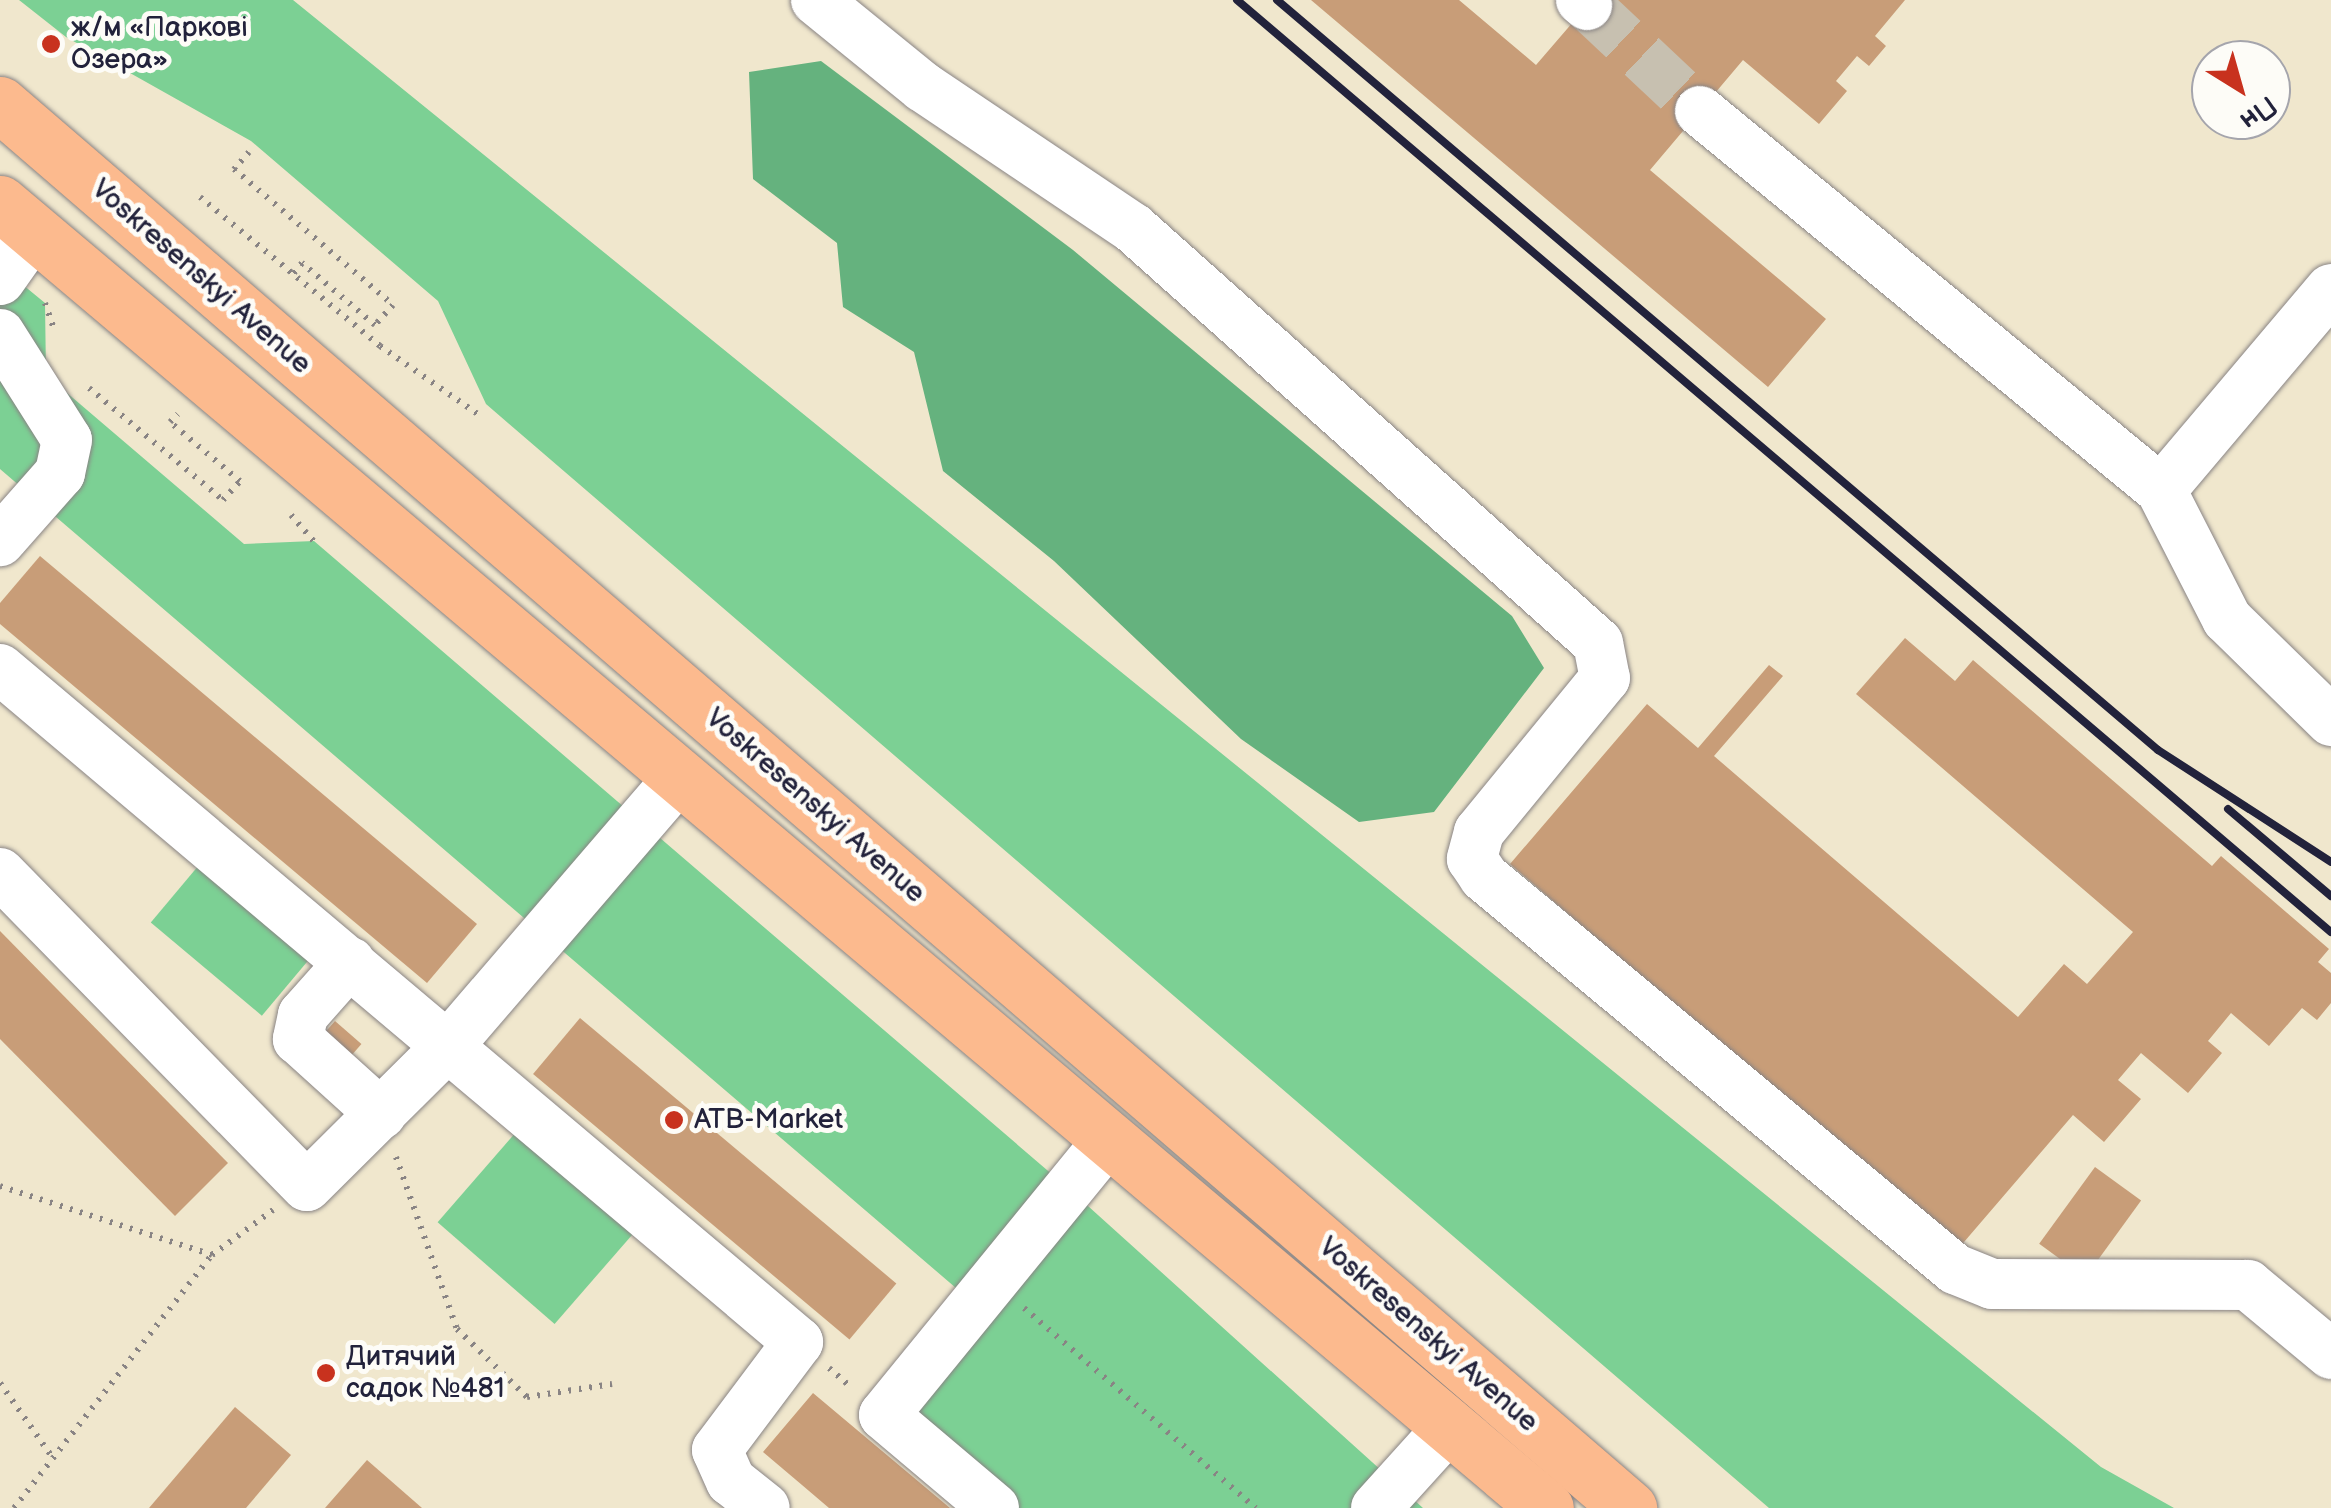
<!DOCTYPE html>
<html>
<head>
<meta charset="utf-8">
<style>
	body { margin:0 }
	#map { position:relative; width:2331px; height:1508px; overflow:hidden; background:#f0e7cd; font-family:"Balsamiq Sans",sans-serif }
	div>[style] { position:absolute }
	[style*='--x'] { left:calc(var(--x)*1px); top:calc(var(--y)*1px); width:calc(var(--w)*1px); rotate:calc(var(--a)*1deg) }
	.green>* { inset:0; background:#7cd094; transform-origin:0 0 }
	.forest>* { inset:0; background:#65b27e }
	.building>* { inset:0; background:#c89d78; transform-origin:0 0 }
	.minor-tunnel>* { height:50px; margin-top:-25px; transform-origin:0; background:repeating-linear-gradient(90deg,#c7c0b0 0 50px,transparent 0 75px) }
	.path>* { height:6px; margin-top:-3px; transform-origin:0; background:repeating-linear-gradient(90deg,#898484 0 2.5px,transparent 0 10.5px) }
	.roads { filter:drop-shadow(0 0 2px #898484) drop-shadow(0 0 2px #898484) }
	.minor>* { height:50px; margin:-25px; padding:0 25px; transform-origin:25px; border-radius:25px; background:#fff }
	.major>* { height:55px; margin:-27.5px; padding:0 27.5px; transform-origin:27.5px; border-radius:27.5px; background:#fcba8e }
	.rail>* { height:8px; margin:-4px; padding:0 4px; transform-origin:4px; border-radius:4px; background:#22223b }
	.dots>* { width:28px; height:28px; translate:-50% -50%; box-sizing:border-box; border:5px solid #fdfcf7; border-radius:50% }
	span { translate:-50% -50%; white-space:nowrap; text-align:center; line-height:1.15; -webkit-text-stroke:10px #fdfcf7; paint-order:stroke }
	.poi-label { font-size:28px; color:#22223b }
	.left { translate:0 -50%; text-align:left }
	.street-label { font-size:28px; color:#22223b }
	.north { position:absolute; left:2191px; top:40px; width:100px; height:100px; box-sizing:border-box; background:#fdfcf7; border:2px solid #a5a5ac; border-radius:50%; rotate:143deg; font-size:28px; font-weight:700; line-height:40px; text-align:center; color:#22223b }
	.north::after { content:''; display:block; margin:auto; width:35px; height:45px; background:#c8321e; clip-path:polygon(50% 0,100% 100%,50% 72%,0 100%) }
</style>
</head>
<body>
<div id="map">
	<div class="green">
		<div style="clip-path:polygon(19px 0,293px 0,2101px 1467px,2174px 1508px,1769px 1508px,486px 404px,438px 301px,251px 141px,66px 37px)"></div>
		<div style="clip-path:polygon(0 266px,45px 303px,46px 375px,244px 544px,314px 541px,1068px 1188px,1423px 1508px,977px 1508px,885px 1429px,984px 1312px,0 469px)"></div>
		<div style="left:199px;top:865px;width:145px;height:75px;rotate:40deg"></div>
		<div style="left:517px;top:1131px;width:155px;height:121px;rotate:41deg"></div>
	</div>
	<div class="forest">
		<div style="clip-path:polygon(821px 61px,1073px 250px,1512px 616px,1544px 668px,1434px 812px,1359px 822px,1241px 739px,1054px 561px,943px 471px,914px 352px,843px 307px,837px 243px,753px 179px,749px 72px)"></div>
	</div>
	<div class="building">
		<div style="clip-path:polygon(1311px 0,1459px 0,1536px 65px,1592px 0,1905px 0,1875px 36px,1886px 46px,1869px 66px,1857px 56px,1836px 81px,1847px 91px,1819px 124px,1743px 60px,1650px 170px,1826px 319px,1768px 387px)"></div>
		<div style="clip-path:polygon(40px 556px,477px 924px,427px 983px,0 624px,0 603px)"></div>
		<div style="clip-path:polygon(1905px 638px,1955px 681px,1973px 660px,2212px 866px,2221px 856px,2329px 949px,2318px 962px,2331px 973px,2331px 1003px,2317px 1020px,2302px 1008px,2269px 1046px,2231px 1013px,2208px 1041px,2222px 1053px,2188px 1093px,2141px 1053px,2118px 1080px,2141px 1099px,2104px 1142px,2073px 1115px,1958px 1249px,1510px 864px,1647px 704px,1698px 748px,1769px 665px,1783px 676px,1714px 756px,2018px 1017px,2064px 964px,2087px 984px,2133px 932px,1856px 694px)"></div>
		<div style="clip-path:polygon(0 931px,228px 1163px,175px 1216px,0 1039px)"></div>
		<div style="left:580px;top:1018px;width:413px;height:73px;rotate:40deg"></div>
		<div style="left:335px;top:1021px;width:35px;height:25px;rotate:41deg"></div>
		<div style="left:2095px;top:1167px;width:57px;height:95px;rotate:36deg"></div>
		<div style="clip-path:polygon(813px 1393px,950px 1508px,829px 1508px,802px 1485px,763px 1452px)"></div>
		<div style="clip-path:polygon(235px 1407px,291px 1455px,246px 1508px,149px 1508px)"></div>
		<div style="clip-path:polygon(367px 1460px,422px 1508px,325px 1508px)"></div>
	</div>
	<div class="minor-tunnel">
		<div style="--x:1587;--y:5;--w:155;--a:43.2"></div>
	</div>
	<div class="path">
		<div style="--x:249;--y:152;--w:23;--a:131"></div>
		<div style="--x:234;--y:169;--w:209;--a:40.5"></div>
		<div style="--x:393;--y:305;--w:27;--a:132"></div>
		<div style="--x:375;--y:325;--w:96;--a:-139.7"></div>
		<div style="--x:302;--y:263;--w:14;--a:129"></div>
		<div style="--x:200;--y:197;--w:234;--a:39.6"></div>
		<div style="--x:380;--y:346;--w:119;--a:34.8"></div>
		<div style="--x:45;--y:303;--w:31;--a:71"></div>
		<div style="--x:89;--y:388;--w:175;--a:39.9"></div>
		<div style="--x:223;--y:500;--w:25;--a:-48"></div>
		<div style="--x:240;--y:481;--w:92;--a:-139.9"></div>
		<div style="--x:170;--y:422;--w:11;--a:-45"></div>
		<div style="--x:291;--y:515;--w:35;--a:49"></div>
		<div style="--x:396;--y:1157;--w:182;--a:70.5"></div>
		<div style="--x:457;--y:1329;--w:98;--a:44.2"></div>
		<div style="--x:527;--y:1397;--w:86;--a:-8.7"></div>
		<div style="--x:0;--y:1186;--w:223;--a:18"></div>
		<div style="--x:1024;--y:1308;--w:306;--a:40.8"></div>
		<div style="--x:829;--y:1368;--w:28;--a:41"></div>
		<div style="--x:0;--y:1383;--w:92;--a:54.8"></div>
		<div style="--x:14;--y:1508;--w:321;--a:-52"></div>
		<div style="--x:212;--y:1255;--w:76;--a:-36.4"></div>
	</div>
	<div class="roads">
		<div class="minor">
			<div style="--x:816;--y:0;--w:138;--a:39.1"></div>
			<div style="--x:923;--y:87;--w:253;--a:33.9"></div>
			<div style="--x:1133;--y:228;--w:623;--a:41.75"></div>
			<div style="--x:1598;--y:643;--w:36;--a:79"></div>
			<div style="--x:1605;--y:678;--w:199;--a:129.3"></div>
			<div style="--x:1479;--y:832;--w:28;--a:105"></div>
			<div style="--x:1472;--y:859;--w:22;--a:56"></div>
			<div style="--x:1484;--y:877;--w:613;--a:39.77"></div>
			<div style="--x:1955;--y:1269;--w:40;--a:22"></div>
			<div style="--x:1992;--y:1284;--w:256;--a:0.2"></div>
			<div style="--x:2248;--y:1285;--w:108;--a:39.7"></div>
			<div style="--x:1581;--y:0;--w:8;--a:40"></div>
			<div style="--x:1700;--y:111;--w:597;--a:39.42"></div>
			<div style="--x:2161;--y:490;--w:263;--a:-49.8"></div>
			<div style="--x:0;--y:280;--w:59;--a:-54.7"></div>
			<div style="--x:0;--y:334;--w:125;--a:57.7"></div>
			<div style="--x:67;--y:440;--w:34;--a:102"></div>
			<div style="--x:60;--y:473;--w:91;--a:131.4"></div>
			<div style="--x:2161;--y:490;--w:145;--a:62.9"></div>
			<div style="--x:2227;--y:619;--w:146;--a:44.4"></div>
			<div style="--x:0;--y:669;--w:1044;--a:40.14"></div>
			<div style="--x:798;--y:1342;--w:135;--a:126.9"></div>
			<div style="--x:717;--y:1450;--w:34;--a:66"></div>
			<div style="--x:731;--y:1481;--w:43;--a:38.5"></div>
			<div style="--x:0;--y:873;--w:438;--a:45.6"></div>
			<div style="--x:307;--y:1186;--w:200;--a:-44.8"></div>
			<div style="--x:449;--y:1045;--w:352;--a:-49.3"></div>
			<div style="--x:350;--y:962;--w:71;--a:131.6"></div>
			<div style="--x:303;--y:1015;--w:25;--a:102"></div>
			<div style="--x:298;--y:1039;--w:112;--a:42.1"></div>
			<div style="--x:994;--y:1508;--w:144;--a:-139.8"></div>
			<div style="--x:884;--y:1415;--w:356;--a:-50.8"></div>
			<div style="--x:1376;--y:1508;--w:110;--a:-47.9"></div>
		</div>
		<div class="major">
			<div style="--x:0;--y:104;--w:2151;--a:40.76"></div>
			<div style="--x:0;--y:203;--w:2023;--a:40.17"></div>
		</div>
	</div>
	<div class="rail">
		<div style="--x:1237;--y:0;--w:1437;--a:40.43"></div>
		<div style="--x:1277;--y:0;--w:1157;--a:40.41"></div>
		<div style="--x:2158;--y:750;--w:206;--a:32.9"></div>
		<div style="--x:2228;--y:809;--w:135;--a:40.2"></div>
	</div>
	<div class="dots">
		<div style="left:51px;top:44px;background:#c8321e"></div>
		<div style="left:674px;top:1120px;background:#c8321e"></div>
		<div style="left:326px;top:1373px;background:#c8321e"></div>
	</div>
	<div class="poi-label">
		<span class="left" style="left:71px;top:44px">ж/м «Паркові<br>Озера»</span>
		<span class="left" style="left:694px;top:1120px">ATB-Market</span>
		<span class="left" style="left:346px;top:1373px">Дитячий<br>садок №481</span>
	</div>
	<div class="street-label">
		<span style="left:201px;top:277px;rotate:41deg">Voskresenskyi Avenue</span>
		<span style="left:815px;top:806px;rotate:41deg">Voskresenskyi Avenue</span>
		<span style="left:1428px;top:1335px;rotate:41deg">Voskresenskyi Avenue</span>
	</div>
	<div class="north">Пн</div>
</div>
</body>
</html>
